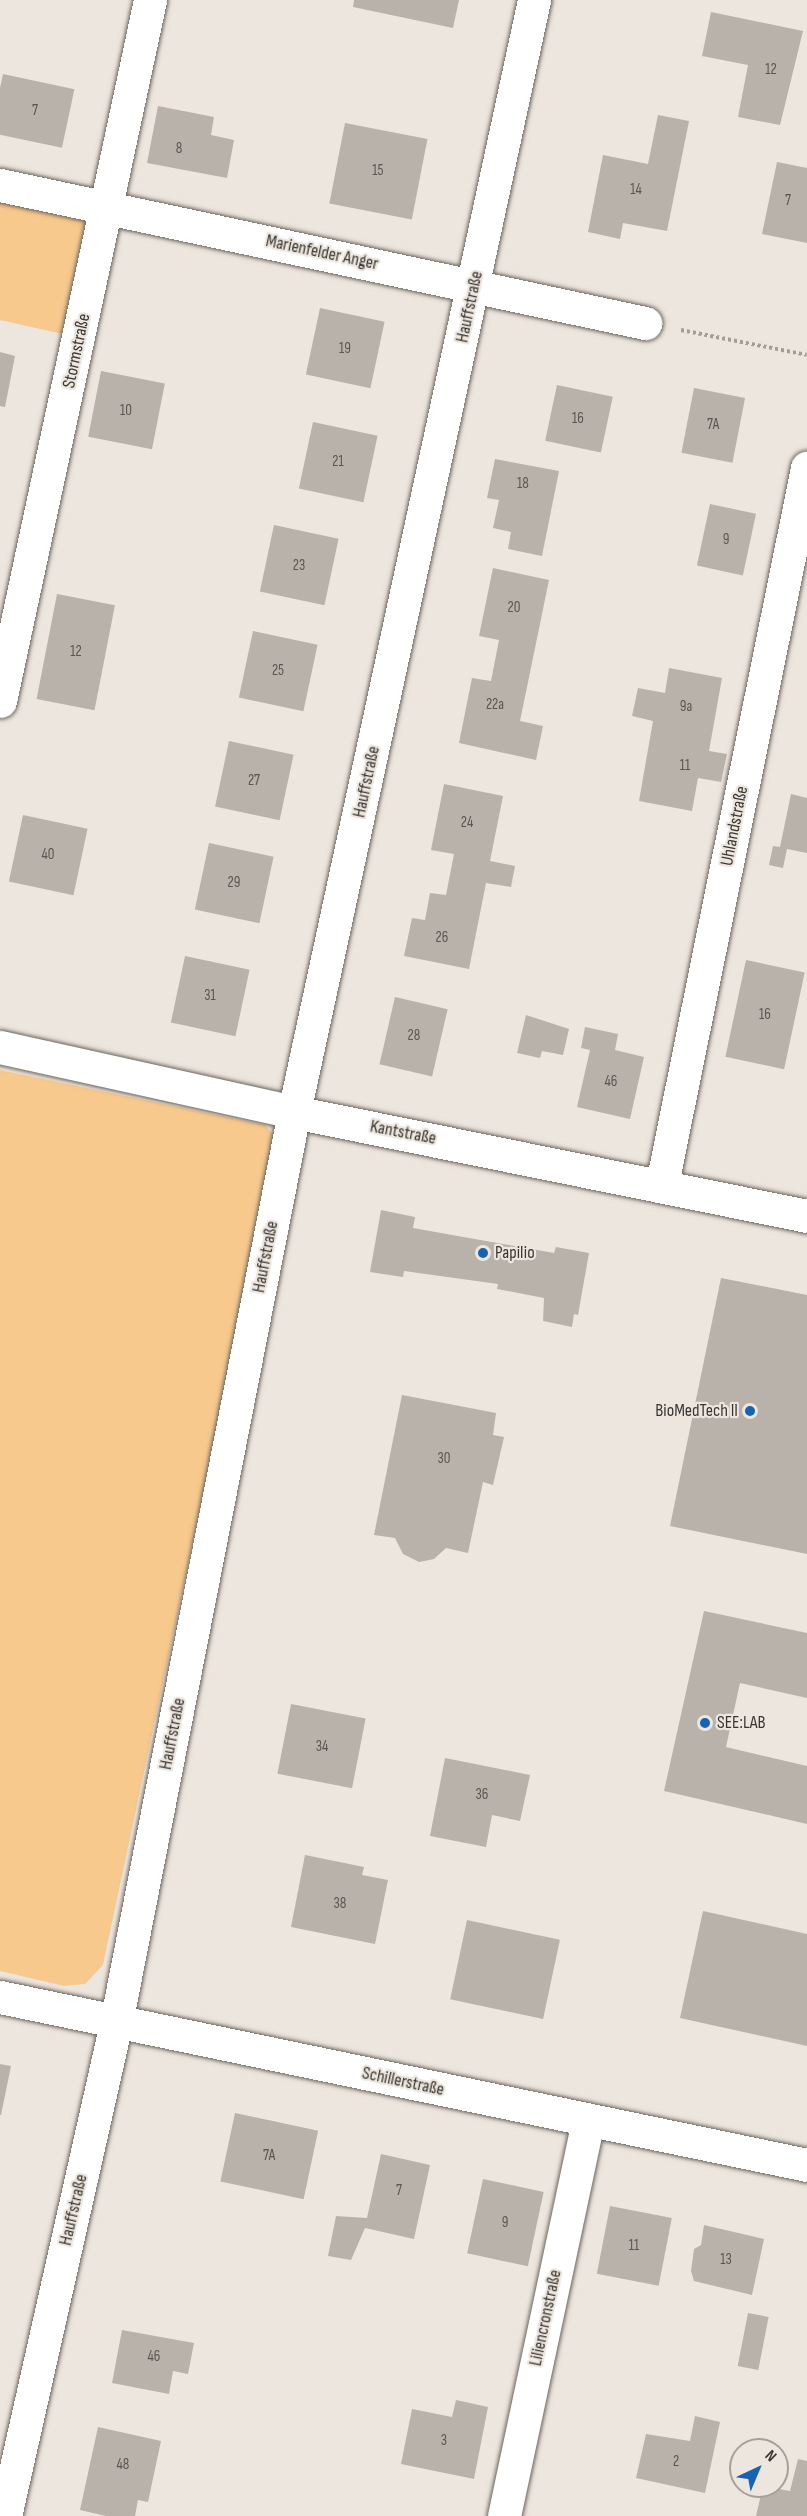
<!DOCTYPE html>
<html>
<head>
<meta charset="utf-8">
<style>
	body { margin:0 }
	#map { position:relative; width:807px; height:2516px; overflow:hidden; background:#ede6de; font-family:"Sofia Sans Condensed",sans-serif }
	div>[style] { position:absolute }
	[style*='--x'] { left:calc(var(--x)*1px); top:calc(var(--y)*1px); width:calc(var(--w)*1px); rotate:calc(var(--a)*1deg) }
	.green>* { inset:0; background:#f8c98c }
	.building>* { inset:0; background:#b8b2aa; transform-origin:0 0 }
	.path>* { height:4px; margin-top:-2px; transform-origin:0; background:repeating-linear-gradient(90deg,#a29d97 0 3px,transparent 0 6px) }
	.roads { filter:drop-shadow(0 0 2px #6b655e) drop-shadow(0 0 2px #6b655e) }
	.street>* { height:33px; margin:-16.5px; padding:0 16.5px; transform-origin:16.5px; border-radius:16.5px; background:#fff }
	.dots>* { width:16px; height:16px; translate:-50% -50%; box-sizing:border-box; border:3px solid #ede6de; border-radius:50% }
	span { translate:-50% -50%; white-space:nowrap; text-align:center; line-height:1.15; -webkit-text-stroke:4.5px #ede6de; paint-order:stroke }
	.number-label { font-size:15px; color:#595651 }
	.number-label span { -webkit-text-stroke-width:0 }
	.street-label { font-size:18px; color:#393733 }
	.poi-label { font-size:18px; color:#393733 }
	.left { translate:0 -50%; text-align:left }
	.right { translate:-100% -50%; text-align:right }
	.north { position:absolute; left:729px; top:2438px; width:60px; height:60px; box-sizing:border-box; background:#ede6de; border:2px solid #a5a09a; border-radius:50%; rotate:44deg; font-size:16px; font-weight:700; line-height:24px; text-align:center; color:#393733 }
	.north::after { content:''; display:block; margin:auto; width:21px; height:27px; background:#1663b2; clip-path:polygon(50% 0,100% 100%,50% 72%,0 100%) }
</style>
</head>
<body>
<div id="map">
	<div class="green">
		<div style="clip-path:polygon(0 198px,75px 213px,86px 223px,67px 335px,0 320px)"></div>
		<div style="clip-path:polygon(0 1070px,265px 1125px,274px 1135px,276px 1150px,103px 1965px,85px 1984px,64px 1986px,0 1971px)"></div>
	</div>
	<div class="building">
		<div style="clip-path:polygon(354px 0,459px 0,453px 28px,353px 7px)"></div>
		<div style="clip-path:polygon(711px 12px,803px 31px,780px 125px,738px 117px,748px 65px,702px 56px)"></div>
		<div style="left:3px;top:74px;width:73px;height:60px;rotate:12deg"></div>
		<div style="clip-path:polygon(158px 106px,214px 117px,211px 135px,234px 140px,227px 178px,147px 163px)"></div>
		<div style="clip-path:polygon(658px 115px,689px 121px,667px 231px,623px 223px,620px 239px,588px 232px,603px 155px,648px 164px)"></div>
		<div style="left:345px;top:123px;width:84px;height:82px;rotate:11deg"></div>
		<div style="clip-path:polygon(777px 162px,807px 168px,807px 243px,762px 234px)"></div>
		<div style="left:320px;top:308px;width:66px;height:68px;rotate:12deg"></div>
		<div style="clip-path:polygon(0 352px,15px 356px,5px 407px,0 406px)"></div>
		<div style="left:101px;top:371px;width:65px;height:67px;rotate:11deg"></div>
		<div style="left:557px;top:385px;width:57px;height:57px;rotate:12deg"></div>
		<div style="left:694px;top:388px;width:52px;height:66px;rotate:11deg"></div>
		<div style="left:313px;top:422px;width:66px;height:68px;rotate:12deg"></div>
		<div style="clip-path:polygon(495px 459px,559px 471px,542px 556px,508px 549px,511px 532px,493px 528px,499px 500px,487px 498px)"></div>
		<div style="left:710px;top:504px;width:47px;height:63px;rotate:12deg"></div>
		<div style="left:274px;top:525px;width:66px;height:68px;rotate:12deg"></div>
		<div style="clip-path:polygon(493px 568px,549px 580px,520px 721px,543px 726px,536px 760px,459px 743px,472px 678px,491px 681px,499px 640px,479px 636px)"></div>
		<div style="left:57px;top:594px;width:59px;height:107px;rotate:11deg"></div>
		<div style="left:253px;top:631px;width:66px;height:68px;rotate:12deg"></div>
		<div style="clip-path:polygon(669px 668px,722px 678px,709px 751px,727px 754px,721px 782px,698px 778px,692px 811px,639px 801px,653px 721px,632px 716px,638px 688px,665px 693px)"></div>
		<div style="left:229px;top:741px;width:66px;height:67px;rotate:12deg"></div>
		<div style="clip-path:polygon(444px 784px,503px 796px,490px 861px,515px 866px,511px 887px,486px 883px,469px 969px,404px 956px,412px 918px,425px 920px,430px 893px,446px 895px,454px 854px,431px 850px)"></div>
		<div style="clip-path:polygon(791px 794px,807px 798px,807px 853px,787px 849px,783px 868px,769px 865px,773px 846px,780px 847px)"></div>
		<div style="left:23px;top:815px;width:66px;height:68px;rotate:12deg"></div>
		<div style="left:209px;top:843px;width:66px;height:68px;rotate:12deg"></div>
		<div style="left:185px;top:956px;width:66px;height:68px;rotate:12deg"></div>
		<div style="left:746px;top:960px;width:60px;height:99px;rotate:12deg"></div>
		<div style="left:395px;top:997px;width:54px;height:69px;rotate:13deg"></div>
		<div style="clip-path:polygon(526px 1015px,569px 1029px,563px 1055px,542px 1051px,540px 1058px,517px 1053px)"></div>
		<div style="clip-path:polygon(585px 1027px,618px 1034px,615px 1050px,644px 1057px,630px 1119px,577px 1107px,590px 1050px,581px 1048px)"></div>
		<div style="clip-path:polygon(381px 1210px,415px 1217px,413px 1228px,554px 1253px,556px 1247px,589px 1253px,578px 1315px,574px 1314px,572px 1327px,543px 1321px,544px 1298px,497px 1289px,498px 1284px,404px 1271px,403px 1277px,370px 1272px)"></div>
		<div style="clip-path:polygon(721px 1278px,807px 1295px,807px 1554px,670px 1526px)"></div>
		<div style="clip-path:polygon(402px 1395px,496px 1413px,493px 1435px,504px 1437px,493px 1485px,483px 1482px,468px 1553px,446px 1548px,434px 1559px,419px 1562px,403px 1554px,395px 1538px,374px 1535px)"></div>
		<div style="clip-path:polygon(704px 1611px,807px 1633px,807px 1698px,740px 1683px,726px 1747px,807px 1766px,807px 1824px,664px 1791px)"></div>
		<div style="left:291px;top:1704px;width:76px;height:71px;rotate:11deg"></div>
		<div style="clip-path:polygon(445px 1758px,530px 1775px,520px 1821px,492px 1815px,486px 1847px,430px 1836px)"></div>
		<div style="clip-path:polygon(305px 1855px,364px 1867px,362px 1875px,388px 1880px,375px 1944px,291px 1927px)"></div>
		<div style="clip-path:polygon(703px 1911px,807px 1934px,807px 2046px,680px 2018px)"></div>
		<div style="left:467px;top:1920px;width:95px;height:81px;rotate:12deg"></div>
		<div style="clip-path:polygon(0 2064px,11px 2066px,1px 2115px,0 2115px)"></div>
		<div style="left:235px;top:2113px;width:85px;height:70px;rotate:12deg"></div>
		<div style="clip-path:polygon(381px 2154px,430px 2165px,414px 2239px,365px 2228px,351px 2260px,328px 2256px,336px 2216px,367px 2218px)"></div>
		<div style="left:483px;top:2179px;width:62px;height:76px;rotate:12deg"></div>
		<div style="left:610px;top:2206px;width:63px;height:69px;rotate:11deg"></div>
		<div style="clip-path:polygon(704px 2225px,764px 2239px,752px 2295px,694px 2281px,691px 2271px,694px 2249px,701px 2245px)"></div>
		<div style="left:748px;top:2313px;width:21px;height:54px;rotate:11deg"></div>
		<div style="clip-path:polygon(122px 2330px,194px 2343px,188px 2374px,173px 2371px,169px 2394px,112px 2383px)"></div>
		<div style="clip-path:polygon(456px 2400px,488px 2407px,474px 2479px,401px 2464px,412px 2409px,452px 2417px)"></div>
		<div style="clip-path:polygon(695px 2416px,720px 2422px,705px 2493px,636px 2478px,646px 2434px,690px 2441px)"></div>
		<div style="clip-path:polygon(98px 2427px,161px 2441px,148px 2502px,138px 2500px,135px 2516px,106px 2516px,80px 2510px)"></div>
		<div style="clip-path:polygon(798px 2459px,807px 2461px,807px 2516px,756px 2516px,763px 2486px,790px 2491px)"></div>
	</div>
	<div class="path">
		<div style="--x:681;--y:330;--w:128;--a:11.2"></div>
	</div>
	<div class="roads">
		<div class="street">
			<div style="--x:0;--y:185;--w:660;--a:12.08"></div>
			<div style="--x:0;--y:701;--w:717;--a:-77.92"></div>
			<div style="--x:0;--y:1047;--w:301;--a:12.5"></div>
			<div style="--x:294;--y:1112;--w:523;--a:11.46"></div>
			<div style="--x:662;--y:1184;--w:731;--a:-78.55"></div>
			<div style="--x:0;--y:1997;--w:824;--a:11.76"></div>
			<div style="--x:5;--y:2516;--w:505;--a:-77.31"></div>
			<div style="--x:116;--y:2023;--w:928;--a:-78.94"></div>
			<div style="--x:294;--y:1112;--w:1138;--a:-77.82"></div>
			<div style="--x:504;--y:2516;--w:404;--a:-78"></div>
		</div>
	</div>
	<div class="dots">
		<div style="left:483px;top:1253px;background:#1663b2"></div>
		<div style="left:750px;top:1411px;background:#1663b2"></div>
		<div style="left:705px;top:1723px;background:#1663b2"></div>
	</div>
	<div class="number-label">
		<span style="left:771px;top:70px">12</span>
		<span style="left:35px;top:111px">7</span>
		<span style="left:179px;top:149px">8</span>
		<span style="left:378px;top:171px">15</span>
		<span style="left:636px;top:190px">14</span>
		<span style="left:788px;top:201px">7</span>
		<span style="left:345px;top:349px">19</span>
		<span style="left:126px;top:411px">10</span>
		<span style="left:578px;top:419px">16</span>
		<span style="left:713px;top:425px">7A</span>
		<span style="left:338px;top:462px">21</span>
		<span style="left:523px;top:484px">18</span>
		<span style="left:726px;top:540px">9</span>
		<span style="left:299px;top:566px">23</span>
		<span style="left:514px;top:608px">20</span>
		<span style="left:76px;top:652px">12</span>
		<span style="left:278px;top:671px">25</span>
		<span style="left:495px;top:705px">22a</span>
		<span style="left:686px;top:707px">9a</span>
		<span style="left:685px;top:766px">11</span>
		<span style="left:254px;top:781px">27</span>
		<span style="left:467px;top:823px">24</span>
		<span style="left:48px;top:855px">40</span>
		<span style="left:234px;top:883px">29</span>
		<span style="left:442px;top:938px">26</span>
		<span style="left:210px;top:996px">31</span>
		<span style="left:765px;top:1015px">16</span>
		<span style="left:414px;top:1036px">28</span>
		<span style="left:611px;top:1082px">46</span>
		<span style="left:444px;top:1459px">30</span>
		<span style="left:322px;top:1747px">34</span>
		<span style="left:482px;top:1795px">36</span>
		<span style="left:340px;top:1904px">38</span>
		<span style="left:269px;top:2156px">7A</span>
		<span style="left:399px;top:2191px">7</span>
		<span style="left:505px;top:2223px">9</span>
		<span style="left:634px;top:2246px">11</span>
		<span style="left:726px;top:2260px">13</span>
		<span style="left:154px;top:2357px">46</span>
		<span style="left:444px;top:2441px">3</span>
		<span style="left:676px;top:2462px">2</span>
		<span style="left:123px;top:2465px">48</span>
	</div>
	<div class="street-label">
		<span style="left:322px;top:253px;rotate:12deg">Marienfelder Anger</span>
		<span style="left:470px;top:307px;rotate:-78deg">Hauffstraße</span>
		<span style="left:77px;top:351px;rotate:-78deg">Stormstraße</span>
		<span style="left:367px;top:782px;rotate:-78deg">Hauffstraße</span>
		<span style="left:735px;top:826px;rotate:-79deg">Uhlandstraße</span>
		<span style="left:403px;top:1133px;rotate:11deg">Kantstraße</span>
		<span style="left:266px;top:1257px;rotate:-79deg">Hauffstraße</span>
		<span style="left:173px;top:1734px;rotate:-79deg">Hauffstraße</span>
		<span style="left:403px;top:2082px;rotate:12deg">Schillerstraße</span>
		<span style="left:74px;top:2210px;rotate:-77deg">Hauffstraße</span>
		<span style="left:546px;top:2318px;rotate:-78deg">Liliencronstraße</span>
	</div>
	<div class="poi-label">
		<span class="left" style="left:495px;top:1253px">Papilio</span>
		<span class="right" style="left:738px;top:1411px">BioMedTech II</span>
		<span class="left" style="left:717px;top:1723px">SEE:LAB</span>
	</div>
	<div class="north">N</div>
</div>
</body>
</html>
